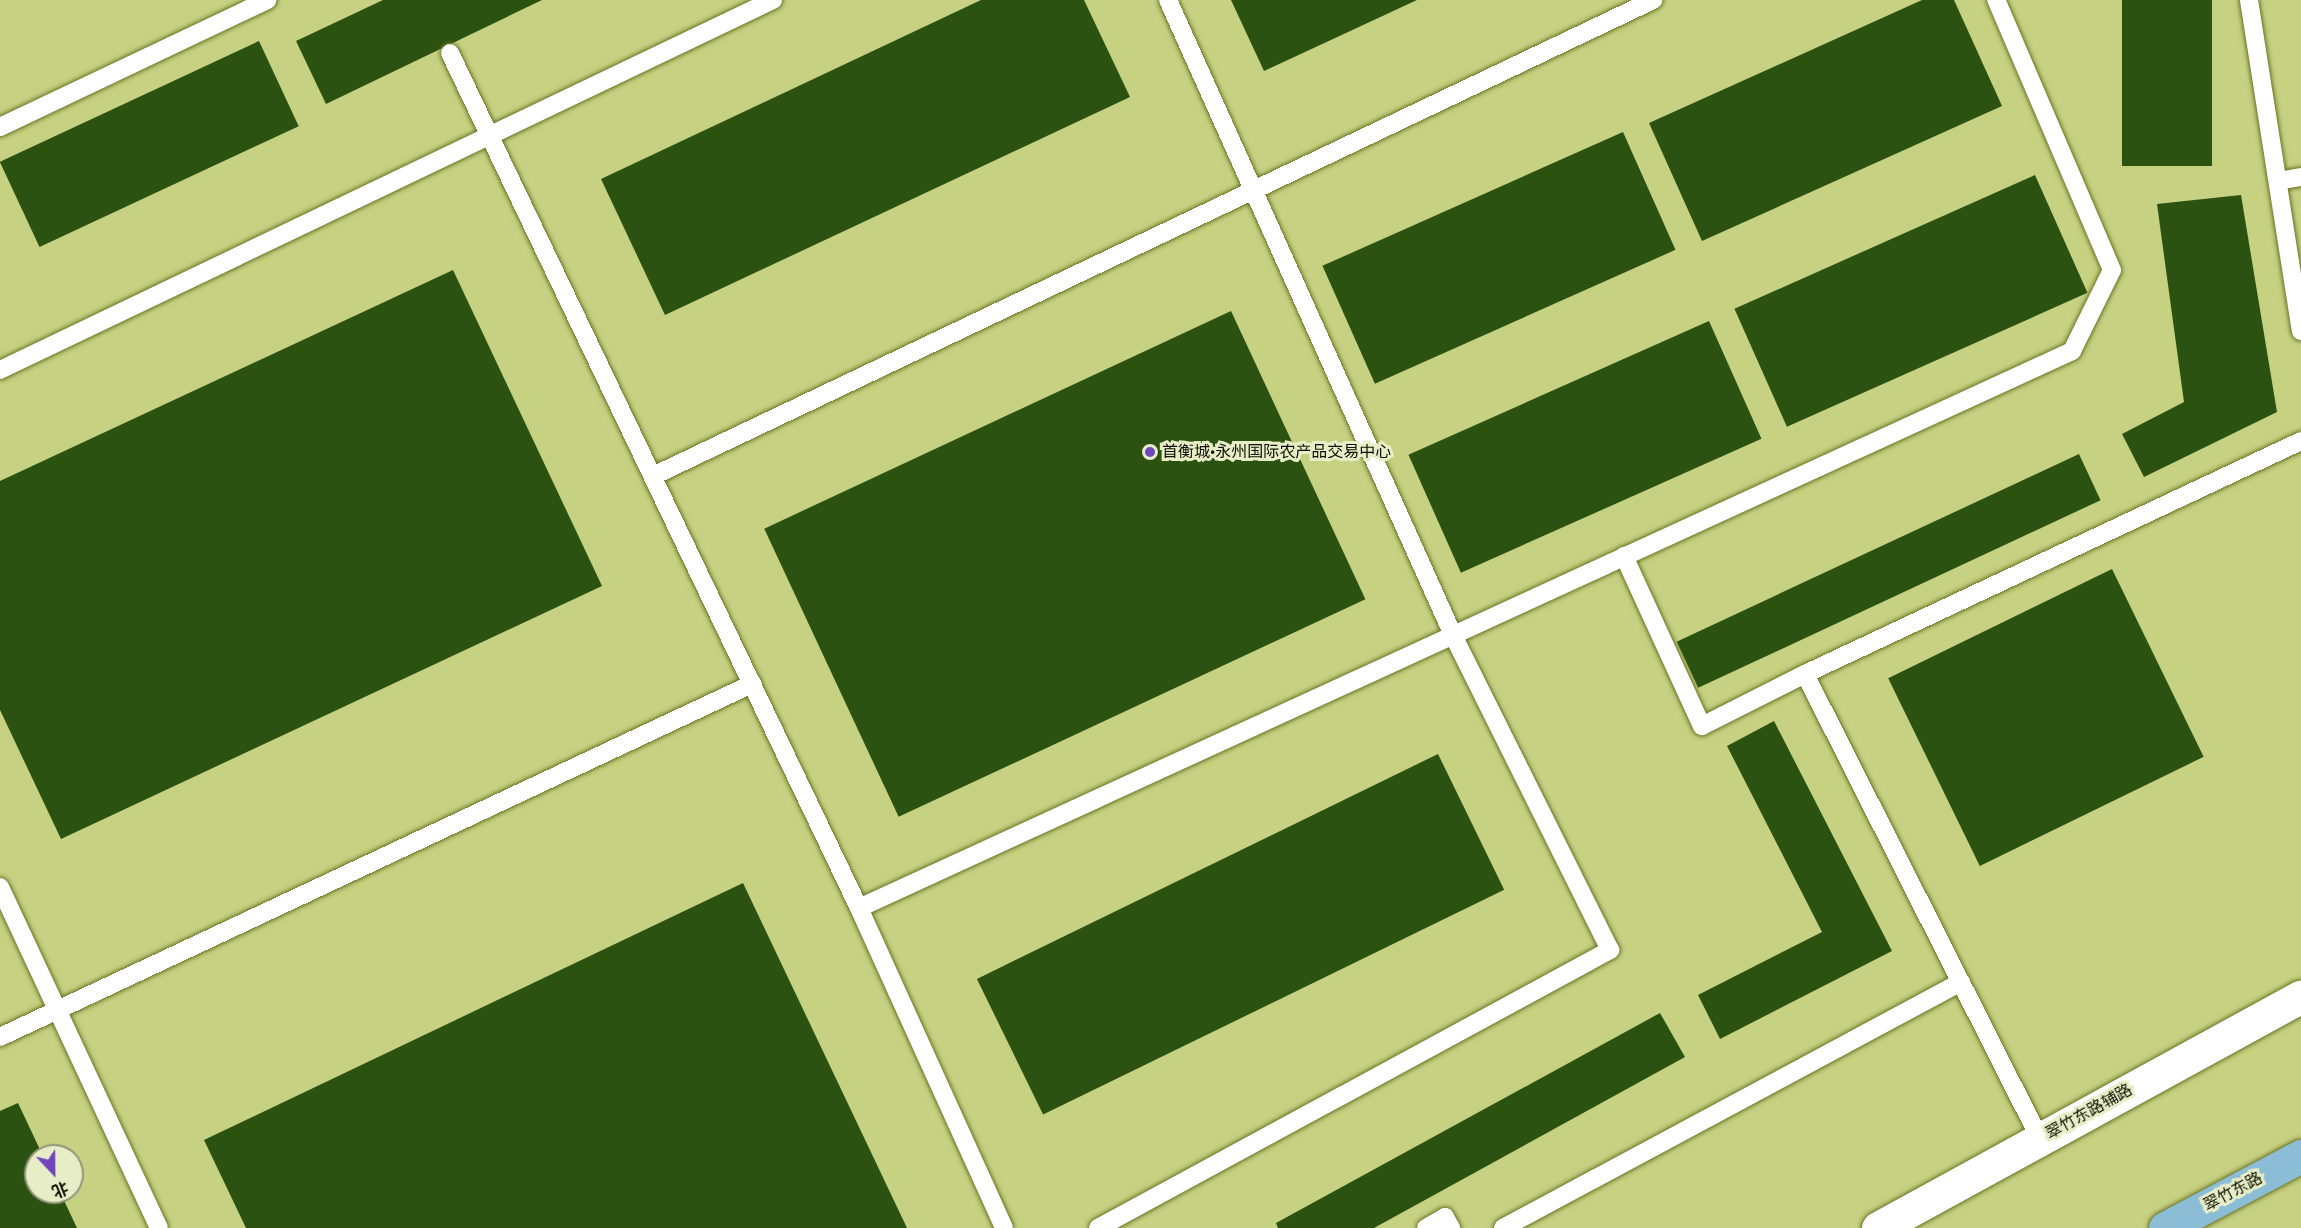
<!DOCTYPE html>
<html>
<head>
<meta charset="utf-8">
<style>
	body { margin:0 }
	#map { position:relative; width:2301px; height:1228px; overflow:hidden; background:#c6d182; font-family:Rubik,"Noto Sans SC",sans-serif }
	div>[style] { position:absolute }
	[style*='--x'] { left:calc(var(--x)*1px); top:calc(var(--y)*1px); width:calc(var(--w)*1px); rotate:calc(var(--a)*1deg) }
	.building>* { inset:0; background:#2b5210; transform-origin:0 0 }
	.roads { filter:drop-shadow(0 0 2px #6b7424) drop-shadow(0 0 2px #6b7424) }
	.service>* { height:18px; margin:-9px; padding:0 9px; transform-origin:9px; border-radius:9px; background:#fff }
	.secondary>* { height:33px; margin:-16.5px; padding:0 16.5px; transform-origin:16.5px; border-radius:16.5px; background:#fff }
	.primary>* { height:33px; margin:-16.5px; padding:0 16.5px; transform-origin:16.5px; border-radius:16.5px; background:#8cbdd7 }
	.dots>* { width:16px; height:16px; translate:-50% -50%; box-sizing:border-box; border:3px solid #e7eec7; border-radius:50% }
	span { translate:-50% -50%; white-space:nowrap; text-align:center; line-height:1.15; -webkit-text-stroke:6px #e7eec7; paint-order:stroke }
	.poi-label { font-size:16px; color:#0e1100 }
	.left { translate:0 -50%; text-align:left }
	.street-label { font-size:16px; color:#0e1100 }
	.north { position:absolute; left:24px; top:1144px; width:60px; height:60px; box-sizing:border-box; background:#e7eec7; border:2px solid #909677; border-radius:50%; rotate:158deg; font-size:16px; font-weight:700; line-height:24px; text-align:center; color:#0e1100 }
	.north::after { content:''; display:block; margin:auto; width:21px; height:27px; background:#7045be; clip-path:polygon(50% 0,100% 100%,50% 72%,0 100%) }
</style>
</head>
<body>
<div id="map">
	<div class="building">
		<div style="clip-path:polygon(383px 0,542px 0,326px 104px,296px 41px)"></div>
		<div style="clip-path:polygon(981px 0,1084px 0,1130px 97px,665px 315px,601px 179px)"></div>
		<div style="clip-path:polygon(1231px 0,1417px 0,1264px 71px)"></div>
		<div style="clip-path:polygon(1922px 0,1954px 0,2002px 106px,1702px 241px,1649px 123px)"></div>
		<div style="left:2122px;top:0;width:90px;height:166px"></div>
		<div style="left:259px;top:41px;width:94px;height:286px;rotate:65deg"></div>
		<div style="left:1623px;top:132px;width:129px;height:329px;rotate:66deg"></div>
		<div style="left:2035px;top:175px;width:129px;height:329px;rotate:66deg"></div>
		<div style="clip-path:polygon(2241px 195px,2277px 412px,2144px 477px,2122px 434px,2184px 402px,2157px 204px)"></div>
		<div style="clip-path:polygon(453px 270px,602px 586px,61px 839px,0 710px,0 481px)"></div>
		<div style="left:1231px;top:311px;width:318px;height:515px;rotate:65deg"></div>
		<div style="left:1709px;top:321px;width:129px;height:329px;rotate:66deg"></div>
		<div style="left:2079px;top:454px;width:51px;height:444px;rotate:65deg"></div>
		<div style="left:2112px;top:569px;width:209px;height:249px;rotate:64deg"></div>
		<div style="clip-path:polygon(1774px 721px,1892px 951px,1720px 1039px,1698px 995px,1822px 932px,1727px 746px)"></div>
		<div style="left:1438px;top:754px;width:151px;height:513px;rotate:64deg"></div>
		<div style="clip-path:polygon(743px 883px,907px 1228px,246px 1228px,204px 1140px)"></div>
		<div style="clip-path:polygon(1660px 1013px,1685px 1057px,1374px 1228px,1278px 1228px,1276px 1223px)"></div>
		<div style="clip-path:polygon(18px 1103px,43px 1156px,36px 1156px,36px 1192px,60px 1192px,77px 1228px,0 1228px,0 1111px)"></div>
	</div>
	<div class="roads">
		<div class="service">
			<div style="--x:2249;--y:0;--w:335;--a:81.1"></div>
			<div style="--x:450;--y:53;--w:948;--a:64.44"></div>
			<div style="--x:859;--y:908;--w:351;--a:65.6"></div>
			<div style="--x:0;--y:127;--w:296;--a:-25.4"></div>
			<div style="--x:2278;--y:181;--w:23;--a:-10"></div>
			<div style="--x:0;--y:370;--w:857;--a:-25.58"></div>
			<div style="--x:653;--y:476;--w:1108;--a:-25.45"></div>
			<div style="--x:1624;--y:556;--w:187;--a:65.4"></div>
			<div style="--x:1702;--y:726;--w:115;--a:-26.8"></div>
			<div style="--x:0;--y:887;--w:376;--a:65"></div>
			<div style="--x:859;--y:908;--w:1335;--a:-24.66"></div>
			<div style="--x:2072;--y:351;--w:90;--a:-63.7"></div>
			<div style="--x:2112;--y:270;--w:294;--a:-113.2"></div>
			<div style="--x:0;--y:1037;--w:831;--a:-25.15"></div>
			<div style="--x:2040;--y:1139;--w:521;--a:-116.81"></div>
			<div style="--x:1805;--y:674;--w:548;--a:-25.16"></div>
			<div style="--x:1098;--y:1228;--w:583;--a:-28.5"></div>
			<div style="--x:1610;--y:950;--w:352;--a:-116.5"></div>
			<div style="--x:1453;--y:635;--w:696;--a:-114.17"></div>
			<div style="--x:1426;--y:1228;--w:22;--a:-30"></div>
			<div style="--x:1445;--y:1217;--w:13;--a:61"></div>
			<div style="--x:1503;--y:1228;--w:520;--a:-28.24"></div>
		</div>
		<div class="secondary">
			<div style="--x:1878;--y:1228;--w:482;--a:-28.7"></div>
		</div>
		<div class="primary">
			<div style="--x:2165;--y:1228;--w:154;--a:-27.9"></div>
		</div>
	</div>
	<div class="dots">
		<div style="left:1150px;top:452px;background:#7045be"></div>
	</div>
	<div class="poi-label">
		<span class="left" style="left:1162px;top:452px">首衡城·永州国际农产品交易中心</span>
	</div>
	<div class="street-label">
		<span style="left:2089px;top:1112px;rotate:-29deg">翠竹东路辅路</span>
		<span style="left:2233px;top:1192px;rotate:-28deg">翠竹东路</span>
	</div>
	<div class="north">北</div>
</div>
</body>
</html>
